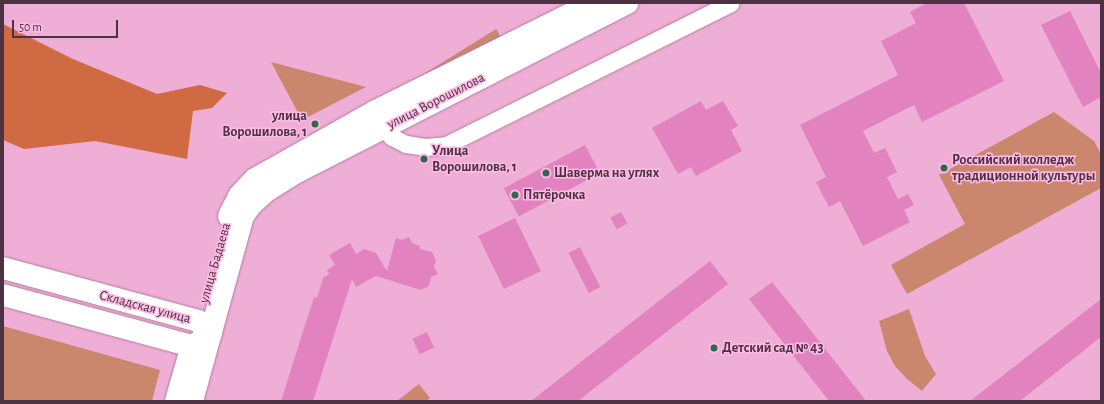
<!DOCTYPE html>
<html>
<head>
<meta charset="utf-8">
<style>
	body { margin:0 }
	#map { position:relative; width:1104px; height:404px; overflow:hidden; background:#efaed6; font-family:"Alegreya Sans",sans-serif }
	div>[style] { position:absolute }
	[style*='--x'] { left:calc(var(--x)*1px); top:calc(var(--y)*1px); width:calc(var(--w)*1px); rotate:calc(var(--a)*1deg) }
	.green>* { inset:0; background:#ca876e; transform-origin:0 0 }
	.forest>* { inset:0; background:#cf6a42 }
	.building>* { inset:0; background:#e283c0; transform-origin:0 0 }
	.roads { filter:drop-shadow(0 0 1px #b77aa1) drop-shadow(0 0 1px #b77aa1) }
	.street>* { height:17px; margin:-8.5px; padding:0 8.5px; transform-origin:8.5px; border-radius:8.5px; background:#fff }
	.secondary>* { height:22px; margin:-11px; padding:0 11px; transform-origin:11px; border-radius:11px; background:#fff }
	.dots>* { width:11px; height:11px; translate:-50% -50%; box-sizing:border-box; border:2px solid #fdbae3; border-radius:50% }
	span { translate:-50% -50%; white-space:nowrap; text-align:center; line-height:1.15; -webkit-text-stroke:3px #fdbae3; paint-order:stroke }
	.street-label { font-size:14px; color:#4d3243 }
	.poi-label { font-size:14px; color:#4d3243; font-weight:700 }
	.right { translate:-100% -50%; text-align:right }
	.left { translate:0 -50%; text-align:left }
	.frame { position:absolute; inset:0; border:4px solid #4d3243; pointer-events:none }
	.scale { position:absolute; left:12px; top:20px; width:106px; height:18px; box-sizing:border-box; border:2px solid #4d3243; border-top:0; padding-left:5px; font-size:12px; line-height:14px; white-space:nowrap; color:#4d3243; -webkit-text-stroke:3px #fdbae3; paint-order:stroke }
</style>
</head>
<body>
<div id="map">
	<div class="green">
		<div style="left:496px;top:29px;width:9px;height:118px;rotate:58deg"></div>
		<div style="clip-path:polygon(271px 62px,366px 87px,302px 120px)"></div>
		<div style="clip-path:polygon(1054px 112px,1094px 141px,1101px 154px,1101px 188px,907px 294px,891px 265px,965px 224px,939px 175px)"></div>
		<div style="clip-path:polygon(909px 309px,925px 356px,936px 374px,922px 391px,907px 379px,895px 366px,887px 351px,879px 321px)"></div>
		<div style="clip-path:polygon(3px 326px,160px 370px,152px 401px,3px 401px)"></div>
		<div style="clip-path:polygon(419px 384px,430px 398px,426px 401px,397px 401px)"></div>
	</div>
	<div class="forest">
		<div style="clip-path:polygon(3px 24px,73px 59px,157px 94px,200px 85px,227px 93px,212px 108px,193px 111px,187px 159px,95px 141px,24px 149px,3px 140px)"></div>
	</div>
	<div class="building">
		<div style="clip-path:polygon(927px 3px,964px 3px,1004px 81px,922px 122px,914px 105px,863px 131px,874px 153px,885px 148px,897px 172px,887px 177px,898px 199px,908px 194px,914px 205px,904px 210px,910px 222px,863px 246px,840px 201px,829px 207px,816px 182px,826px 177px,800px 125px,898px 75px,881px 41px,916px 23px,910px 12px)"></div>
		<div style="clip-path:polygon(1070px 11px,1101px 73px,1101px 97px,1083px 107px,1041px 25px)"></div>
		<div style="clip-path:polygon(701px 101px,706px 110px,723px 101px,738px 126px,731px 130px,742px 151px,696px 176px,691px 167px,678px 174px,652px 128px)"></div>
		<div style="left:585px;top:145px;width:32px;height:92px;rotate:62deg"></div>
		<div style="left:621px;top:212px;width:13px;height:12px;rotate:61deg"></div>
		<div style="left:515px;top:218px;width:59px;height:41px;rotate:64deg"></div>
		<div style="clip-path:polygon(409px 237px,412px 243px,420px 246px,420px 249px,432px 252px,436px 261px,434px 267px,438px 274px,431px 277px,429px 286px,421px 290px,376px 276px,356px 287px,352px 279px,313px 401px,281px 401px,314px 297px,317px 298px,323px 278px,329px 274px,327px 270px,335px 265px,329px 255px,350px 243px,356px 254px,364px 249px,376px 253px,387px 271px,396px 238px,402px 240px)"></div>
		<div style="left:580px;top:247px;width:45px;height:13px;rotate:63deg"></div>
		<div style="clip-path:polygon(710px 261px,728px 284px,578px 401px,531px 401px)"></div>
		<div style="clip-path:polygon(772px 282px,793px 308px,866px 401px,829px 401px,749px 299px)"></div>
		<div style="clip-path:polygon(1101px 299px,1101px 337px,1020px 401px,970px 401px)"></div>
		<div style="left:427px;top:332px;width:17px;height:16px;rotate:65deg"></div>
	</div>
	<div class="roads">
		<div class="street">
			<div style="--x:383;--y:128;--w:13;--a:45"></div>
			<div style="--x:392;--y:137;--w:16;--a:27"></div>
			<div style="--x:406;--y:144;--w:19;--a:9"></div>
			<div style="--x:425;--y:147;--w:21;--a:-5"></div>
			<div style="--x:446;--y:145;--w:318;--a:-26.5"></div>
		</div>
		<div class="secondary">
			<div style="--x:229;--y:216;--w:22;--a:-63"></div>
			<div style="--x:239;--y:196;--w:23;--a:-47"></div>
			<div style="--x:255;--y:179;--w:137;--a:-29.4"></div>
			<div style="--x:374;--y:112;--w:245;--a:-26.5"></div>
			<div style="--x:3;--y:268;--w:202;--a:15.2"></div>
			<div style="--x:198;--y:321;--w:18;--a:45"></div>
			<div style="--x:3;--y:295;--w:196;--a:15.1"></div>
			<div style="--x:192;--y:346;--w:15;--a:-32"></div>
			<div style="--x:176;--y:401;--w:54;--a:-73.9"></div>
			<div style="--x:192;--y:401;--w:192;--a:-74.6"></div>
			<div style="--x:243;--y:216;--w:12;--a:-55"></div>
			<div style="--x:250;--y:206;--w:22;--a:-43"></div>
			<div style="--x:266;--y:191;--w:36;--a:-32"></div>
			<div style="--x:297;--y:172;--w:371;--a:-27.1"></div>
		</div>
	</div>
	<div class="dots">
		<div style="left:315px;top:124px;background:#30674d"></div>
		<div style="left:424px;top:159px;background:#30674d"></div>
		<div style="left:944px;top:168px;background:#30674d"></div>
		<div style="left:546px;top:173px;background:#30674d"></div>
		<div style="left:515px;top:195px;background:#30674d"></div>
		<div style="left:714px;top:348px;background:#30674d"></div>
	</div>
	<div class="street-label">
		<span style="left:436px;top:101px;rotate:-27deg">улица Ворошилова</span>
		<span style="left:215px;top:263px;rotate:-74deg">улица Бадаева</span>
		<span style="left:145px;top:307px;rotate:15deg">Складская улица</span>
	</div>
	<div class="poi-label">
		<span class="right" style="left:307px;top:124px">улица<br>Ворошилова, 1</span>
		<span class="left" style="left:432px;top:159px">Улица<br>Ворошилова, 1</span>
		<span class="left" style="left:952px;top:168px">Российский колледж<br>традиционной культуры</span>
		<span class="left" style="left:554px;top:173px">Шаверма на углях</span>
		<span class="left" style="left:523px;top:195px">Пятёрочка</span>
		<span class="left" style="left:722px;top:348px">Детский сад № 43</span>
	</div>
	<div class="frame"></div>
	<div class="scale">50 m</div>
</div>
</body>
</html>
